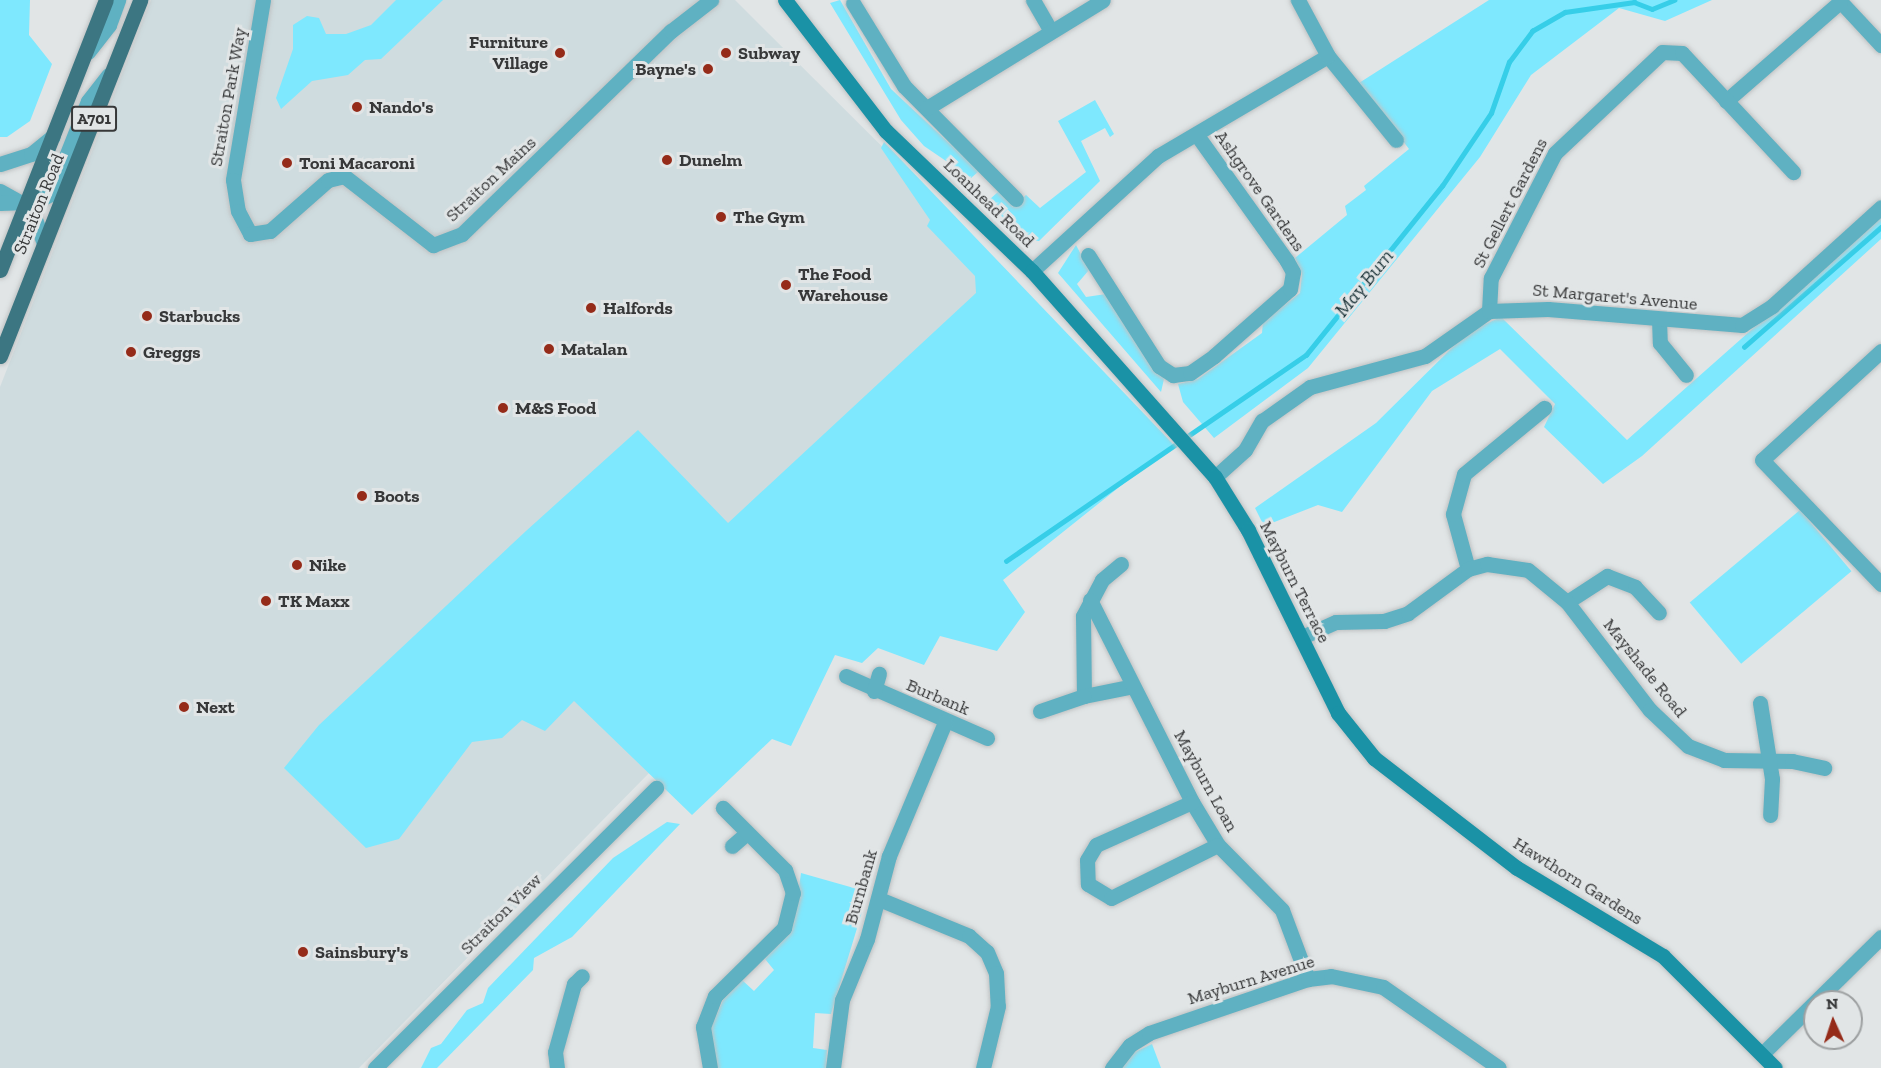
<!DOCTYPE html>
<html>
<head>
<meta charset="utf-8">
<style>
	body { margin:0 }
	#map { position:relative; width:1881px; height:1068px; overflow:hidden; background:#e1e5e6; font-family:"Zilla Slab",serif }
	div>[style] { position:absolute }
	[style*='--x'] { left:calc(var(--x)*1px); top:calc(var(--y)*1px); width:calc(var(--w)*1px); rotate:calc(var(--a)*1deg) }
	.built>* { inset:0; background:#cfdcdf }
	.green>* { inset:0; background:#7ee8fe; transform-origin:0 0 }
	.stream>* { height:4.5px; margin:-2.25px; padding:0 2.25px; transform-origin:2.25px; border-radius:2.25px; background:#36cee8 }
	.roads { filter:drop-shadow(0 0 2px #bfc2c3) drop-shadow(0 0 2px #bfc2c3) }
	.street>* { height:15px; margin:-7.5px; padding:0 7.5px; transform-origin:7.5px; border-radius:7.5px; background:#5fb1c2 }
	.secondary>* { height:15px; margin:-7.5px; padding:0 7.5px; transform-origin:7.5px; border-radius:7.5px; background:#1a92a6 }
	.primary>* { height:15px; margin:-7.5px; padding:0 7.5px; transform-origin:7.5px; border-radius:7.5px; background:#3c7682 }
	.dots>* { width:16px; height:16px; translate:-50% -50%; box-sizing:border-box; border:3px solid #e1e5e6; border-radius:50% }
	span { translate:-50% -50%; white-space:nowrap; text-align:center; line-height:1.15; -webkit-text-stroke:6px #e1e5e6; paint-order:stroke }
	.shield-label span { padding:2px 4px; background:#e1e5e6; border:2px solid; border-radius:4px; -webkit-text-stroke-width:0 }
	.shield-label { font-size:16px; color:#373839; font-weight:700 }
	.poi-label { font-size:18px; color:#373839; font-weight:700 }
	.right { translate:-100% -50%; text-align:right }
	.left { translate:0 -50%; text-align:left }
	.street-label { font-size:18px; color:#373839 }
	.water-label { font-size:20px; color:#1f373c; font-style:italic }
	.north { position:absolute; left:1803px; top:990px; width:60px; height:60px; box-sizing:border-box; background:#e1e5e6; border:2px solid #9da0a1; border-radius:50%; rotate:357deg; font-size:16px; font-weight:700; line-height:24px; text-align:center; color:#373839 }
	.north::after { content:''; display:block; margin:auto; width:21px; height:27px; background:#952b19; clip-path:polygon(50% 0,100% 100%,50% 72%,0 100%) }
</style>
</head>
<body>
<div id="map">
	<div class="built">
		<div style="clip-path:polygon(151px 0,735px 0,1009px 273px,652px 770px,359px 1068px,0 1068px,0 387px)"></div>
	</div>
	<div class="green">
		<div style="clip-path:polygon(0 0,30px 0,29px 35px,52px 64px,30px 121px,7px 137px,0 137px)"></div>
		<div style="clip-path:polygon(396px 0,443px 0,381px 59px,365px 60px,348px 75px,312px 81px,281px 109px,276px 98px,293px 49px,293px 25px,307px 16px,319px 18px,326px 34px,346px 34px,371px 25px)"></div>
		<div style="clip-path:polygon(840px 0,891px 89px,979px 171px,971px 178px,924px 146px,901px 120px,830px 3px)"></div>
		<div style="clip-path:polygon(1489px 0,1712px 0,1665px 21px,1619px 8px,1531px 75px,1480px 157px,1308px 368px,1214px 438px,1183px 402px,1178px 384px,1198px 379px,1262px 333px,1263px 322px,1300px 293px,1302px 274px,1295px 258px,1347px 215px,1345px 206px,1366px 190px,1364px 186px,1409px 149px,1359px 83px)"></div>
		<div style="clip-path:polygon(1095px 100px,1114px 134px,1110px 137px,1105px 128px,1081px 141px,1100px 181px,1039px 241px,1021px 241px,989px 200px,999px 191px,1013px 207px,1026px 195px,1040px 208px,1086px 172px,1058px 121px)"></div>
		<div style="clip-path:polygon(884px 142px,1173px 444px,1003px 580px,1025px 612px,997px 651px,940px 636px,924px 665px,878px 648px,862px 663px,835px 655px,791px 746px,772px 739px,692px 815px,574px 701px,545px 731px,522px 720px,502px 738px,472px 742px,399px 839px,366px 848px,284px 768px,319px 725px,526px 531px,638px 430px,728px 523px,976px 293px,975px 276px,927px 226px,930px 220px,881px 148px)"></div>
		<div style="clip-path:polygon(1881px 215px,1881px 239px,1642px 456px,1603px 484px,1544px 427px,1555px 404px,1500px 349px,1432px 391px,1342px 512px,1318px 505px,1264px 526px,1255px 508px,1376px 423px,1468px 332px,1501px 317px,1627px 440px)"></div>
		<div style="clip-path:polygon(1076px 245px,1089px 270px,1077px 284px,1086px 297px,1106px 294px,1164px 379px,1161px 392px,1058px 273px)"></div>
		<div style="left:1800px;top:510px;width:80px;height:144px;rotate:50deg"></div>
		<div style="clip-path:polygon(667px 822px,680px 824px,572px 937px,534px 958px,533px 970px,437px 1068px,421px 1068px,431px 1048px,441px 1044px,467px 1010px,483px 1003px,488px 988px,613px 858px)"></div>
		<div style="clip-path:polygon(801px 873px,868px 892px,831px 1014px,815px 1013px,813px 1048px,827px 1050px,826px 1068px,718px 1068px,710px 1031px,723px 1000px,742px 980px,754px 991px,774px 970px,765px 959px,794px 924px)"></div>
		<div style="clip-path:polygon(1152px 1044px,1161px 1068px,1121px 1068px,1133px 1053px)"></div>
	</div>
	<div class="stream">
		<div style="--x:1744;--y:347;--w:182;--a:-41.2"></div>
		<div style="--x:1006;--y:561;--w:364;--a:-34.5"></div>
		<div style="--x:1306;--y:355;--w:217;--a:-51.2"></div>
		<div style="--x:1442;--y:186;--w:88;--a:-56.1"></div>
		<div style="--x:1491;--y:113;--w:54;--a:-70.6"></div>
		<div style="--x:1509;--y:62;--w:39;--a:-53"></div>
		<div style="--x:1532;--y:31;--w:38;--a:-30"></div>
		<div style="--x:1565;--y:12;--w:70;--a:-8.2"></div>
		<div style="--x:1634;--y:2;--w:19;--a:21"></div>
		<div style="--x:1652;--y:9;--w:24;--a:-22"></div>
	</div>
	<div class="roads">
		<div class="street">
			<div style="--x:263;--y:0;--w:182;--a:99.5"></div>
			<div style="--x:233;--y:180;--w:31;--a:81"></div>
			<div style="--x:238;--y:211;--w:26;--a:62"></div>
			<div style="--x:250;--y:234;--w:20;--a:-9"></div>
			<div style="--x:270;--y:231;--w:77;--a:-41.3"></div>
			<div style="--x:328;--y:180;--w:16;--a:-14"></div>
			<div style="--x:344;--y:176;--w:113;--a:37.8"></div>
			<div style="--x:433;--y:245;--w:31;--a:-21"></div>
			<div style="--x:462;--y:234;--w:291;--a:-44.2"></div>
			<div style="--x:671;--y:31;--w:51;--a:-37.8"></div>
			<div style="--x:1033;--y:0;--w:34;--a:60"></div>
			<div style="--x:1839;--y:0;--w:62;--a:47"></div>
			<div style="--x:853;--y:3;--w:97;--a:58.4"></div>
			<div style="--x:904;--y:86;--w:159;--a:45.3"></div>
			<div style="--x:88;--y:52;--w:34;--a:-52"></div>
			<div style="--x:109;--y:25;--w:27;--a:-70"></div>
			<div style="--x:1328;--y:56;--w:108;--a:51"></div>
			<div style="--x:1726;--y:101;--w:151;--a:-41"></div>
			<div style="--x:927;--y:108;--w:206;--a:-31.5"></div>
			<div style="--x:0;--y:164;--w:33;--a:-18"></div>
			<div style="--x:31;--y:154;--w:28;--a:-39"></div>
			<div style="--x:0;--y:191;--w:35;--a:29"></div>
			<div style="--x:31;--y:208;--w:38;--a:70"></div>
			<div style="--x:0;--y:203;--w:34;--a:-2"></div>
			<div style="--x:34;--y:202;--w:19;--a:-25"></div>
			<div style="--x:51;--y:194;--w:100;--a:-68.3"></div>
			<div style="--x:88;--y:101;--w:33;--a:-52"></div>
			<div style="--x:1088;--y:255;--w:132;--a:57.4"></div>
			<div style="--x:1159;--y:366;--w:17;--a:33"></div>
			<div style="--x:1173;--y:375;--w:17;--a:-7"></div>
			<div style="--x:1190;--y:373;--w:29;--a:-35"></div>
			<div style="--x:1214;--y:356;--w:101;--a:-41.4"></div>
			<div style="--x:1290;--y:289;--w:17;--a:-80"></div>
			<div style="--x:1293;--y:272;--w:13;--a:-119"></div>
			<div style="--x:1287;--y:261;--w:156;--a:-125.6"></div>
			<div style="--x:1032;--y:271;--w:171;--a:-42.4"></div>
			<div style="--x:1158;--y:156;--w:197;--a:-30.5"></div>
			<div style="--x:1328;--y:56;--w:64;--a:-118.2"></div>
			<div style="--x:1489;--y:311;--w:33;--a:-87"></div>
			<div style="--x:1491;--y:278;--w:140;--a:-62.9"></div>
			<div style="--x:1555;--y:153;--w:147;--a:-43.3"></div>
			<div style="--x:1662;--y:52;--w:20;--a:3"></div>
			<div style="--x:1682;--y:53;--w:163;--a:47"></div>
			<div style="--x:1659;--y:319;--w:24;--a:88"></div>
			<div style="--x:1660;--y:343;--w:41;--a:50.9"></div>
			<div style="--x:1881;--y:351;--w:161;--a:137.5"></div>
			<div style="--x:1762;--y:460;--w:172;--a:46.2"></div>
			<div style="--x:1215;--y:477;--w:40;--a:-42"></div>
			<div style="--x:1245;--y:450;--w:34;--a:-60"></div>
			<div style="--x:1262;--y:421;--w:59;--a:-35.3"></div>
			<div style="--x:1310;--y:387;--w:119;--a:-15.1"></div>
			<div style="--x:1425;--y:356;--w:78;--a:-35.1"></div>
			<div style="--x:1489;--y:311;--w:59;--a:-1.9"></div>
			<div style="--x:1548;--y:309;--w:195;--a:4.7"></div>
			<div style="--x:1742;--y:325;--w:36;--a:-32"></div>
			<div style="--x:1772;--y:306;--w:147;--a:-42.2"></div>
			<div style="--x:1121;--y:564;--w:25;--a:140"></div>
			<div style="--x:1102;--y:580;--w:41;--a:117.8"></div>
			<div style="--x:1083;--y:616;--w:80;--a:89.3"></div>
			<div style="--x:1084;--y:696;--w:50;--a:-11.5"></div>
			<div style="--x:1468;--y:569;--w:57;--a:-105.3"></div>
			<div style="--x:1453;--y:514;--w:41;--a:-74.6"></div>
			<div style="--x:1464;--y:474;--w:104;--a:-39.5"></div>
			<div style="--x:1090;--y:600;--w:226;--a:63.2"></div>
			<div style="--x:1192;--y:802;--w:50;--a:58.8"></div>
			<div style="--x:1218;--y:845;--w:91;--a:45.4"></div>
			<div style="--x:1282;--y:910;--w:74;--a:69.4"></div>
			<div style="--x:1567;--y:602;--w:48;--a:-33"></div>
			<div style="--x:1607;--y:576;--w:30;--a:21"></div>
			<div style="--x:1635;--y:587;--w:35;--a:47"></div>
			<div style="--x:1302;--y:637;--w:37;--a:-24"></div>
			<div style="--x:1336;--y:622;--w:48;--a:-1.2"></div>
			<div style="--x:1384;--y:621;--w:25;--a:-18"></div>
			<div style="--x:1408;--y:613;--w:74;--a:-36.3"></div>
			<div style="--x:1468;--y:569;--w:20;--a:-15"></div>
			<div style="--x:1487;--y:564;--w:41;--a:8.3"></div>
			<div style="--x:1528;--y:570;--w:50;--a:39.4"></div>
			<div style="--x:1567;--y:602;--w:136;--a:52.5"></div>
			<div style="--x:1650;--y:710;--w:52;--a:43.5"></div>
			<div style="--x:1688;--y:746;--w:39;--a:21"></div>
			<div style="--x:1724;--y:760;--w:68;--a:0.8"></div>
			<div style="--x:1792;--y:761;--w:33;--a:12"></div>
			<div style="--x:846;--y:676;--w:154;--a:23.7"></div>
			<div style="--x:874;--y:691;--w:18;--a:-74"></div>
			<div style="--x:1760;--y:703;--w:77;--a:81"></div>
			<div style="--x:1772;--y:779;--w:36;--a:93"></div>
			<div style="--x:1040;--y:711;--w:46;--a:-18.8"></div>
			<div style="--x:1192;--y:802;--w:105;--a:155.9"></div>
			<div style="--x:1096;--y:845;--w:17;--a:121"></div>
			<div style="--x:1087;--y:860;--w:24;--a:88"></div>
			<div style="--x:1088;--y:884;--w:27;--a:31"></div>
			<div style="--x:1111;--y:898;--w:119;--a:-26.4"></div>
			<div style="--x:732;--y:846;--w:20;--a:-41"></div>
			<div style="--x:879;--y:899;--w:97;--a:22.3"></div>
			<div style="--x:969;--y:936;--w:24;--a:42"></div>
			<div style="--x:987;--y:952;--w:23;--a:67"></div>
			<div style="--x:996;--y:973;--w:33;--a:87"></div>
			<div style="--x:998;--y:1006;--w:64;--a:103.6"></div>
			<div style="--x:1762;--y:1054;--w:167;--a:-44.5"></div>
			<div style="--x:375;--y:1068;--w:397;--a:-44.9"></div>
			<div style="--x:557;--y:1068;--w:16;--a:-97"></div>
			<div style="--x:555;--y:1052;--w:71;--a:-74.4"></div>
			<div style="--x:574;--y:984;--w:11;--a:-45"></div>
			<div style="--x:710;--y:1068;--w:42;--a:-99.7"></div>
			<div style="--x:703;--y:1027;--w:33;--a:-69"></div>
			<div style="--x:715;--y:996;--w:97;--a:-44.6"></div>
			<div style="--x:784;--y:928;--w:36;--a:-76"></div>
			<div style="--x:793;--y:893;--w:24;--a:-109"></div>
			<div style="--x:785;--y:870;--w:88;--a:-135"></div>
			<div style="--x:833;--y:1068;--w:69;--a:-82.5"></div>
			<div style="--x:842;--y:1000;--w:66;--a:-67.7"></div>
			<div style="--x:867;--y:939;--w:86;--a:-75.2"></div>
			<div style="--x:889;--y:856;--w:145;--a:-67.3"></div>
			<div style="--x:1112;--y:1068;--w:29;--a:-52"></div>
			<div style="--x:1130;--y:1045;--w:22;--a:-32"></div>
			<div style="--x:1149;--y:1033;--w:168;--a:-18.8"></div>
			<div style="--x:1308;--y:979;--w:23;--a:-7"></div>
			<div style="--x:1331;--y:976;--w:53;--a:11.9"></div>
			<div style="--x:1383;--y:987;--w:141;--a:34.9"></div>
		</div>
		<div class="secondary">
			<div style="--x:785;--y:0;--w:165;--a:52.4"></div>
			<div style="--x:886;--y:131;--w:202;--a:43.8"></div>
			<div style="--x:1032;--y:271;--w:276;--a:48.4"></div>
			<div style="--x:1215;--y:477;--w:62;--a:58.1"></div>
			<div style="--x:1248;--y:530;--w:204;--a:63.8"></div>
			<div style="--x:1338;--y:713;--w:58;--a:51.3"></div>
			<div style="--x:1374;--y:758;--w:180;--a:37.6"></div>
			<div style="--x:1517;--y:868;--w:170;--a:31.1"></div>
			<div style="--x:1663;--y:956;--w:158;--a:45"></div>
		</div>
		<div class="primary">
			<div style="--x:0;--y:270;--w:290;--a:-68.6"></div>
			<div style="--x:0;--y:356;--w:383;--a:-68.5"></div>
		</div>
	</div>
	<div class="dots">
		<div style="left:560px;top:53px;background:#952b19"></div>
		<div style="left:726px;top:53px;background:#952b19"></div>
		<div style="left:708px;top:69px;background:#952b19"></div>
		<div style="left:357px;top:107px;background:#952b19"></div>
		<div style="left:667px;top:160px;background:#952b19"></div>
		<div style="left:287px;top:163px;background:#952b19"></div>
		<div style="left:721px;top:217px;background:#952b19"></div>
		<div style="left:786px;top:285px;background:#952b19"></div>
		<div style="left:591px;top:308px;background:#952b19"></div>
		<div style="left:147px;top:316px;background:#952b19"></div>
		<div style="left:549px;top:349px;background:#952b19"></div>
		<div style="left:131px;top:352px;background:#952b19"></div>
		<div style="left:503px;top:408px;background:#952b19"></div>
		<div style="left:362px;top:496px;background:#952b19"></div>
		<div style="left:297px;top:565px;background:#952b19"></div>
		<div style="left:266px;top:601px;background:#952b19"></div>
		<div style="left:184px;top:707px;background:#952b19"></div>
		<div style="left:303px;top:952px;background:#952b19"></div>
	</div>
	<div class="shield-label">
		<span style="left:94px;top:119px">A701</span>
	</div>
	<div class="poi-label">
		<span class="right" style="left:548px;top:53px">Furniture<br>Village</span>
		<span class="left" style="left:738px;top:53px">Subway</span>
		<span class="right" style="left:696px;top:69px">Bayne's</span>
		<span class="left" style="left:369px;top:107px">Nando's</span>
		<span class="left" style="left:679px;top:160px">Dunelm</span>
		<span class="left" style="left:299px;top:163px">Toni Macaroni</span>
		<span class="left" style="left:733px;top:217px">The Gym</span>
		<span class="left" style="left:798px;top:285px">The Food<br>Warehouse</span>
		<span class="left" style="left:603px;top:308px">Halfords</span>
		<span class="left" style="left:159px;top:316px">Starbucks</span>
		<span class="left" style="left:561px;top:349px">Matalan</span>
		<span class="left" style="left:143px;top:352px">Greggs</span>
		<span class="left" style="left:515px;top:408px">M&amp;S Food</span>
		<span class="left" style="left:374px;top:496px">Boots</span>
		<span class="left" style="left:309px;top:565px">Nike</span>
		<span class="left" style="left:278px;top:601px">TK Maxx</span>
		<span class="left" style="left:196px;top:707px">Next</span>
		<span class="left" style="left:315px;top:952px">Sainsbury's</span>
	</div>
	<div class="street-label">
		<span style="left:228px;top:97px;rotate:-80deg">Straiton Park Way</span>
		<span style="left:491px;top:179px;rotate:-43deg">Straiton Mains</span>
		<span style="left:1260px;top:191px;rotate:55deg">Ashgrove Gardens</span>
		<span style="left:989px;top:203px;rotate:44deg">Loanhead Road</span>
		<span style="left:1510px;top:203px;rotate:-63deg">St Gellert Gardens</span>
		<span style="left:39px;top:204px;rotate:-68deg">Straiton Road</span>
		<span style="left:1615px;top:297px;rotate:5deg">St Margaret's Avenue</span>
		<span style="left:1295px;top:582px;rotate:63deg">Mayburn Terrace</span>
		<span style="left:1645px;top:668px;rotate:51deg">Mayshade Road</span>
		<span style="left:938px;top:697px;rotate:23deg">Burbank</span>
		<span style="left:1206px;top:781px;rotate:61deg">Mayburn Loan</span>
		<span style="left:1578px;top:881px;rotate:32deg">Hawthorn Gardens</span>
		<span style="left:861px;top:887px;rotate:-74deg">Burnbank</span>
		<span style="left:501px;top:914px;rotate:-45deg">Straiton View</span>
		<span style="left:1251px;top:980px;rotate:-17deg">Mayburn Avenue</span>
	</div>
	<div class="water-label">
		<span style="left:1364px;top:283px;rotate:-51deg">May Burn</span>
	</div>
	<div class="north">N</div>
</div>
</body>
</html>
